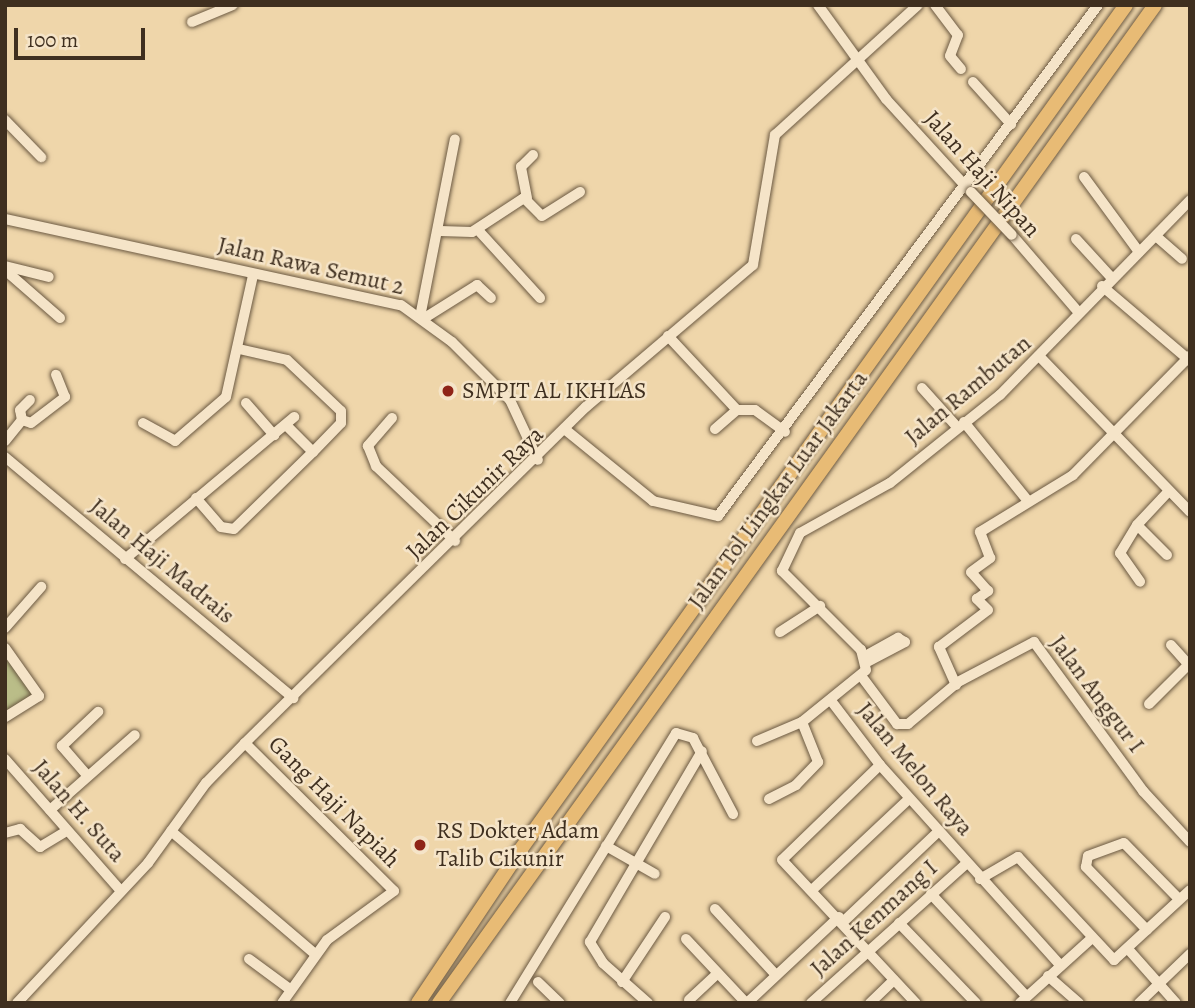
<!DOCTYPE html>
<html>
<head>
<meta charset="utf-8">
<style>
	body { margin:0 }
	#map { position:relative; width:1195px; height:1008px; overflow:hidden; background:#efd6aa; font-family:Alegreya,serif }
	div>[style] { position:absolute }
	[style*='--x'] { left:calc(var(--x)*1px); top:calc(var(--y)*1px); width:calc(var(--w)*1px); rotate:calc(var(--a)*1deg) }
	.green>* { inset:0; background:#babd88 }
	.roads { filter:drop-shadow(0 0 2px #6b5942) drop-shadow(0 0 2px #6b5942) }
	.minor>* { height:10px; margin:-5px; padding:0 5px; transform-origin:5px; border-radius:5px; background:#f5e4c8 }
	.highway>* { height:14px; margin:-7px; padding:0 7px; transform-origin:7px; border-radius:7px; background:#e8bb75 }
	.bridges { filter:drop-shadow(0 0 2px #6b5942) drop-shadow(0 0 2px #6b5942) }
	.minor-bridge>* { height:10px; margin:-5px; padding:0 5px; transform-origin:5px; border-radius:5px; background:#f5e4c8 }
	.dots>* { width:19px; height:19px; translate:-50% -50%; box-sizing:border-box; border:4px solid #f5e4c8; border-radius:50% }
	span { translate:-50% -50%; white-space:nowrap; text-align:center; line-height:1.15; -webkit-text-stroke:5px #f5e4c8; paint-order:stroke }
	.street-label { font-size:24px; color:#3f2f1f }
	.poi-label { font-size:24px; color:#3f2f1f }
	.left { translate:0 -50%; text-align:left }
	.frame { position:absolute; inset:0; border:7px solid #3f2f1f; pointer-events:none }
	.scale { position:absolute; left:14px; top:28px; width:131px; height:32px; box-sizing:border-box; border:4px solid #3f2f1f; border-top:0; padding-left:9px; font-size:21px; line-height:24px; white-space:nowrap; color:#3f2f1f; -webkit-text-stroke:5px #f5e4c8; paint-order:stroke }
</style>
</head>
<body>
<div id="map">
	<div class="green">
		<div style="clip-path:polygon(5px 653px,37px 695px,5px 713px)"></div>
	</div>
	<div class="roads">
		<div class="minor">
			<div style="--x:818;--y:5;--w:116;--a:54.1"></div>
			<div style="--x:886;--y:99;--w:125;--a:47.6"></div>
			<div style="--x:935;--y:5;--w:38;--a:53"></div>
			<div style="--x:958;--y:35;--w:22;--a:111"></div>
			<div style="--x:950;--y:56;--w:17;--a:50"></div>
			<div style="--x:192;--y:22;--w:44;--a:-22.5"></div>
			<div style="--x:973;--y:82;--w:57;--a:47.9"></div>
			<div style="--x:5;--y:120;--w:52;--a:45.8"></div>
			<div style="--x:1084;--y:177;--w:93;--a:53.7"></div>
			<div style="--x:527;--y:198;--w:32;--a:-101"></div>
			<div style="--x:521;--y:167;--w:17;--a:-45"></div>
			<div style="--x:5;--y:219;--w:405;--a:12.3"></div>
			<div style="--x:401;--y:305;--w:63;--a:36"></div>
			<div style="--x:452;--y:342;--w:82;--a:45"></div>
			<div style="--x:510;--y:400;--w:66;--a:65"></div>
			<div style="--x:478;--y:230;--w:92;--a:47.6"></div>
			<div style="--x:440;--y:231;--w:32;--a:2"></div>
			<div style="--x:472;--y:232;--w:62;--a:-33.2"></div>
			<div style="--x:524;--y:198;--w:25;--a:45"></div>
			<div style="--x:542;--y:216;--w:45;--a:-32.3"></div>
			<div style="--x:1012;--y:235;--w:103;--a:49.3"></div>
			<div style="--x:1157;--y:237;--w:33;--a:41"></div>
			<div style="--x:1076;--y:239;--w:52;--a:47.4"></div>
			<div style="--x:5;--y:266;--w:45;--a:14"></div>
			<div style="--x:5;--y:270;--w:73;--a:41.1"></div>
			<div style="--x:1102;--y:286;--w:116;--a:40.4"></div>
			<div style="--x:420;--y:317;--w:181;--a:-78.9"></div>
			<div style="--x:423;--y:319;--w:64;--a:-32.2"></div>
			<div style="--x:477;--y:285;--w:19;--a:43"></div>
			<div style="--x:668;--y:336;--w:101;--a:47"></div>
			<div style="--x:239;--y:349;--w:49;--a:12.9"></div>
			<div style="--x:287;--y:360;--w:74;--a:43.4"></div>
			<div style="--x:341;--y:411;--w:12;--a:90"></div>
			<div style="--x:341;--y:423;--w:40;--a:134"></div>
			<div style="--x:1041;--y:358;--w:214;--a:45.9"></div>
			<div style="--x:922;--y:388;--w:52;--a:48.1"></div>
			<div style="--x:246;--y:403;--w:43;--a:48.8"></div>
			<div style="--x:392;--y:418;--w:37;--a:131"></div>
			<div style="--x:368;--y:446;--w:22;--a:68"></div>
			<div style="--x:376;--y:466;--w:109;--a:43.5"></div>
			<div style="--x:22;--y:420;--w:10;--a:-101"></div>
			<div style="--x:20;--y:410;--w:14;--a:-45"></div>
			<div style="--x:964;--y:422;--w:102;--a:51"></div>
			<div style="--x:143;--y:423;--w:37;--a:29"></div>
			<div style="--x:175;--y:441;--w:67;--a:-40.8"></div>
			<div style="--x:226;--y:397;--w:125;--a:-77.5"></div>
			<div style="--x:715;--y:429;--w:29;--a:-41"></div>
			<div style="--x:737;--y:410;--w:18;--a:0"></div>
			<div style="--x:755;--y:410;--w:37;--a:36"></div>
			<div style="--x:567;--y:431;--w:111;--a:39.1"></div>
			<div style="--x:653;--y:501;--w:67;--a:13"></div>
			<div style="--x:718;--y:516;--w:637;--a:-53.36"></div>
			<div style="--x:5;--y:441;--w:27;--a:-51"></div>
			<div style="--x:22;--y:420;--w:9;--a:18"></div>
			<div style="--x:31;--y:423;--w:43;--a:-37.4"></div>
			<div style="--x:65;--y:397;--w:24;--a:-112"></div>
			<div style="--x:5;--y:457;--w:376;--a:39.9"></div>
			<div style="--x:196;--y:498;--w:38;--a:49"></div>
			<div style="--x:221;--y:527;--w:13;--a:9"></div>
			<div style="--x:234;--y:529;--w:110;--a:-44.3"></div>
			<div style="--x:313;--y:452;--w:38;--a:-135"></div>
			<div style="--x:1137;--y:525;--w:33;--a:121"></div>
			<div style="--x:1120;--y:553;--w:35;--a:55"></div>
			<div style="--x:1167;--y:555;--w:42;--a:-135"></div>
			<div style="--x:1137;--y:525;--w:45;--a:-46.8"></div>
			<div style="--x:125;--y:559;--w:221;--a:-40"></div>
			<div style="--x:5;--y:628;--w:55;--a:-48.7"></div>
			<div style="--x:780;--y:632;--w:48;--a:-33"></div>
			<div style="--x:1171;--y:645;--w:28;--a:48"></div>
			<div style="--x:5;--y:648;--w:59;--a:54.7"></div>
			<div style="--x:39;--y:696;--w:40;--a:148"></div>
			<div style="--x:865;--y:656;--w:38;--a:-29"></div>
			<div style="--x:898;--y:638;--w:8;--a:30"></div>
			<div style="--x:905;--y:642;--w:43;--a:152.2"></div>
			<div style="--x:862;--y:677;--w:59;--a:53.3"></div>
			<div style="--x:897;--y:724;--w:11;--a:0"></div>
			<div style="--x:908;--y:724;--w:65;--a:-40"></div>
			<div style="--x:958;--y:682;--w:86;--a:-27.8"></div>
			<div style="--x:1034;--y:642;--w:185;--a:53.8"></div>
			<div style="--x:1143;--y:791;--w:69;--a:47.3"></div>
			<div style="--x:956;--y:685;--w:42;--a:-114.1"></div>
			<div style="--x:939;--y:647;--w:61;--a:-37.1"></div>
			<div style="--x:988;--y:610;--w:16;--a:-135"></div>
			<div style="--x:977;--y:599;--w:14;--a:-36"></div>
			<div style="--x:988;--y:591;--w:25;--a:-132"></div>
			<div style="--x:971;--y:572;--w:24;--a:-36"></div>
			<div style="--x:990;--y:558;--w:28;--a:-111"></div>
			<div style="--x:980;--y:532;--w:109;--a:-31.5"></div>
			<div style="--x:1073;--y:475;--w:167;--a:-45.5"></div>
			<div style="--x:832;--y:702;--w:79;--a:52.7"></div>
			<div style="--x:880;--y:765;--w:269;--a:48"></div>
			<div style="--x:1149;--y:704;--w:58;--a:-45"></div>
			<div style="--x:757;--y:741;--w:49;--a:-22.9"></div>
			<div style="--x:802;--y:722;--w:82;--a:-39.1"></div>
			<div style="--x:866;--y:670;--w:21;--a:-104"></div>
			<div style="--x:861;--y:650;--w:112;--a:-135"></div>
			<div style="--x:782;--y:571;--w:42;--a:-64.7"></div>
			<div style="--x:800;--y:533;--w:103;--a:-29.1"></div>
			<div style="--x:890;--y:483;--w:141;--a:-38.7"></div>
			<div style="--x:1000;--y:395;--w:272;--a:-45.7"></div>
			<div style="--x:245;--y:743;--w:210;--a:44.8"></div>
			<div style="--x:394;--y:891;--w:83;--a:143.8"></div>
			<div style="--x:327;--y:940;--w:77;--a:125.5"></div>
			<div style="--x:5;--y:759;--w:174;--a:48.7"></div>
			<div style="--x:880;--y:765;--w:136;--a:135.9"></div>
			<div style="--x:782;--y:860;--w:196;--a:46.9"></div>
			<div style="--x:86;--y:774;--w:37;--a:-131"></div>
			<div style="--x:62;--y:746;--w:50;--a:-43.4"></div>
			<div style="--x:769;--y:799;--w:30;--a:-27"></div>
			<div style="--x:796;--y:785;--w:32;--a:-46"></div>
			<div style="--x:818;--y:762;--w:43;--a:-111.8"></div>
			<div style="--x:50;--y:810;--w:113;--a:-41.4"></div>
			<div style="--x:171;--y:831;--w:188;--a:40.5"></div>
			<div style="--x:5;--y:833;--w:16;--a:-15"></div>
			<div style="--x:20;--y:829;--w:27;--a:42"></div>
			<div style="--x:40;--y:847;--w:31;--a:-31"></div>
			<div style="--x:606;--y:846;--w:56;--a:29.7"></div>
			<div style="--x:980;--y:879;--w:44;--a:-30.1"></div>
			<div style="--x:1018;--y:857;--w:141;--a:47"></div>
			<div style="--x:1114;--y:960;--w:103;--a:-42.6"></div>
			<div style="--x:812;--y:890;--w:133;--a:-43.2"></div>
			<div style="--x:931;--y:894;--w:139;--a:47"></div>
			<div style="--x:715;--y:909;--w:90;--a:47.3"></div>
			<div style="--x:843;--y:922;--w:132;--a:-43.5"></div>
			<div style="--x:899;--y:923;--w:111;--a:46.1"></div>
			<div style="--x:1147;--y:930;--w:88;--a:-134.1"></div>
			<div style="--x:1086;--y:867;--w:11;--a:-80"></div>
			<div style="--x:1088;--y:856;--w:38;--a:-20"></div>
			<div style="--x:1124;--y:843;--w:78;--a:45.5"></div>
			<div style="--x:686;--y:939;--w:88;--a:46.8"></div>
			<div style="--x:1128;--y:949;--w:72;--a:48.4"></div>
			<div style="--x:249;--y:959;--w:52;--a:36.4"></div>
			<div style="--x:1048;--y:976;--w:41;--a:41.1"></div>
			<div style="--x:538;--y:982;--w:30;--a:44"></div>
			<div style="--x:622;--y:982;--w:78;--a:-56.5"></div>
			<div style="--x:689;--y:1000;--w:38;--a:-43"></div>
			<div style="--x:17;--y:1003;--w:192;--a:-46.9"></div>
			<div style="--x:148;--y:863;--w:99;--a:-54.1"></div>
			<div style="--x:206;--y:783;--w:56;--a:-45.7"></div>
			<div style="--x:245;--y:743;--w:479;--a:-44.6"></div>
			<div style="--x:586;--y:407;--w:219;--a:-40.4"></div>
			<div style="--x:753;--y:265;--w:132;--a:-80.4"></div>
			<div style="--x:775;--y:135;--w:193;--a:-42.3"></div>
			<div style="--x:510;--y:1003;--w:317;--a:-58.4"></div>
			<div style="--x:676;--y:733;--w:18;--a:16"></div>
			<div style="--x:693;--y:738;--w:86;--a:62.2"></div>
			<div style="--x:648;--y:1003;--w:60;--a:-138.4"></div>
			<div style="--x:603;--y:963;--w:25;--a:-122"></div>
			<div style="--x:590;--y:942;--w:221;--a:-59.6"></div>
			<div style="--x:747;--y:1003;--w:126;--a:-43.1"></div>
			<div style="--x:811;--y:1003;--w:208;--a:-41.9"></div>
			<div style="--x:870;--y:1003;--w:33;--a:-44"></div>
			<div style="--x:1020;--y:1003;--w:97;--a:-42.1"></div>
			<div style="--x:1139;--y:1003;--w:71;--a:-43.9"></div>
		</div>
		<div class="highway">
			<div style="--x:418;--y:1003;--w:185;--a:-56.2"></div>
			<div style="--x:521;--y:849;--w:1038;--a:-54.37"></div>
			<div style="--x:439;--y:1003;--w:1228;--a:-54.34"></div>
		</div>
	</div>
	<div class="bridges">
		<div class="minor-bridge">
			<div style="--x:971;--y:192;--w:59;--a:46.4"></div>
		</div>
	</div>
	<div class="dots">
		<div style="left:448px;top:391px;background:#8f2418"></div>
		<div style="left:420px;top:845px;background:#8f2418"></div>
	</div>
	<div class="street-label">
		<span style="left:982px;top:174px;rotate:48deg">Jalan Haji Nipan</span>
		<span style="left:311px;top:266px;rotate:13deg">Jalan Rawa Semut 2</span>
		<span style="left:968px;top:390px;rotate:-40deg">Jalan Rambutan</span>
		<span style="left:778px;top:490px;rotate:-54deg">Jalan Tol Lingkar Luar Jakarta</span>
		<span style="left:475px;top:493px;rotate:-44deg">Jalan Cikunir Raya</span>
		<span style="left:162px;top:561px;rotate:40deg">Jalan Haji Madrais</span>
		<span style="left:1097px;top:694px;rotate:53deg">Jalan Anggur I</span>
		<span style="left:915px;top:769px;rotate:50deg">Jalan Melon Raya</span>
		<span style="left:334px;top:802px;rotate:45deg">Gang Haji Napiah</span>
		<span style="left:79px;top:811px;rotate:49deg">Jalan H. Suta</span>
		<span style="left:874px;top:918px;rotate:-42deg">Jalan Kenmang I</span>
	</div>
	<div class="poi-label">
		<span class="left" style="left:462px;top:391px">SMPIT AL IKHLAS</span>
		<span class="left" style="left:436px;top:845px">RS Dokter Adam<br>Talib Cikunir</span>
	</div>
	<div class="frame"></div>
	<div class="scale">100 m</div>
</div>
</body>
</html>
